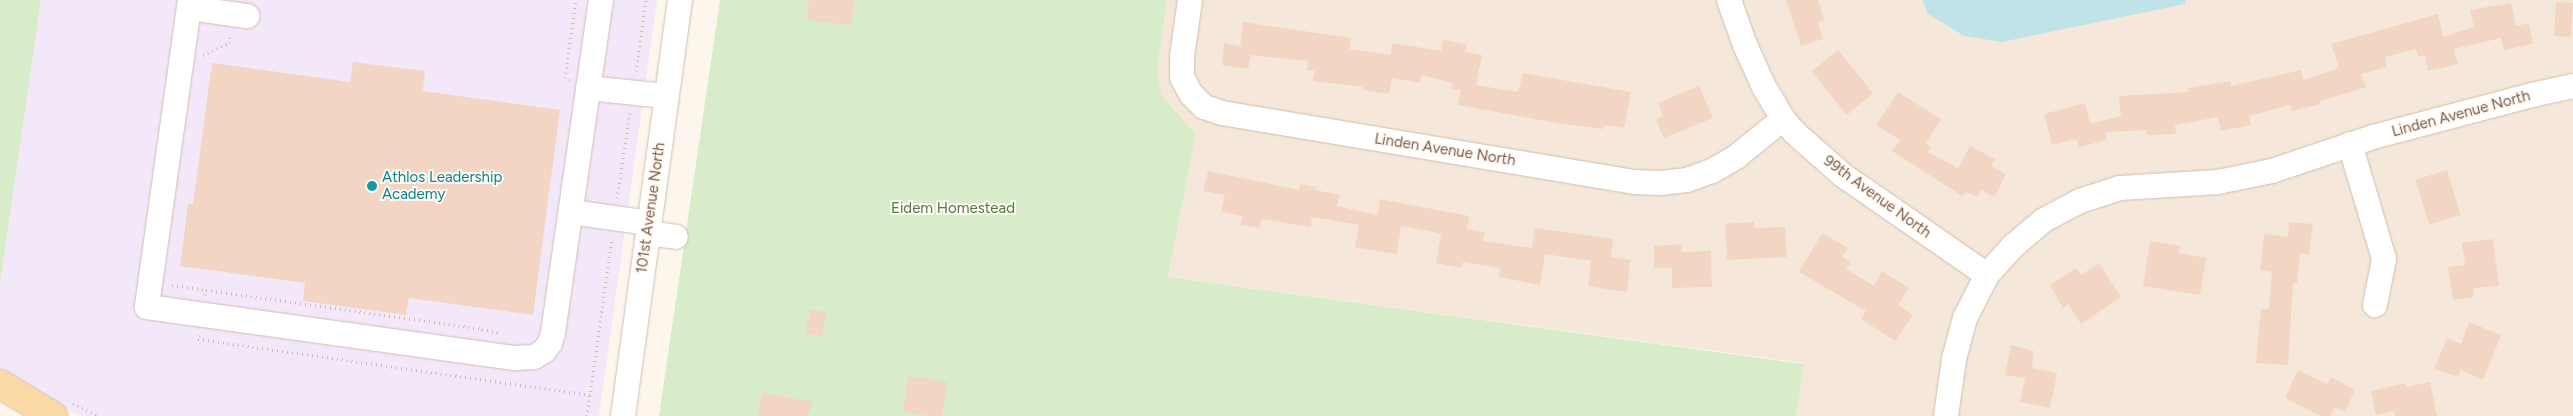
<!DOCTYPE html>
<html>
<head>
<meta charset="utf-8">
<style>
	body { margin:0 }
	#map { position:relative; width:2573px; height:416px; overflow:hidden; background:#fdf6ec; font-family:Figtree,sans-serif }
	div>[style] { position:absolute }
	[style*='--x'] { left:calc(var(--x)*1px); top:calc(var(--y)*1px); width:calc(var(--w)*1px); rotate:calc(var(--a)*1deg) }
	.residential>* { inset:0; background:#f5e8da }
	.education>* { inset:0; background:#f3e8fa }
	.green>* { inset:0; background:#d8ecc9 }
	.water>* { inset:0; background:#bfe3e8 }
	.building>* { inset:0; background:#f3d5c3; transform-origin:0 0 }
	.path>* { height:3px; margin-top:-1.5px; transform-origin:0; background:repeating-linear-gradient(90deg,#d9b8a5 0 1px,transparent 0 5px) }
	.roads { filter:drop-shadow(0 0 1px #d1beb0) drop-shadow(0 0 1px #d1beb0) }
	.minor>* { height:24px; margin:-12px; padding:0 12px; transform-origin:12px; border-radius:12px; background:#fff }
	.major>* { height:28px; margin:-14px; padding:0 14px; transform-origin:14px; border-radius:14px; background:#fbd9a5 }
	.dots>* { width:14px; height:14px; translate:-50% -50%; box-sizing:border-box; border:2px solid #fffaf3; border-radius:50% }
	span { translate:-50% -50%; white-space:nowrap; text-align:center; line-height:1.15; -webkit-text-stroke:4px #fffaf3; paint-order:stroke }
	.street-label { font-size:15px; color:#7a5c4d }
	.culture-label { font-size:15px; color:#0d838f }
	.left { translate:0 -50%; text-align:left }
	.park-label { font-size:15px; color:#537a41 }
</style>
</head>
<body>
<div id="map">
	<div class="residential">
		<div style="clip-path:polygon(1167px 0,2573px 0,2573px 416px,1796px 416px,1804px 363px,1168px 277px,1196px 134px,1162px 96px,1157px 71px)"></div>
	</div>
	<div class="education">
		<div style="clip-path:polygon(41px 0,657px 0,599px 416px,81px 416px,33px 391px,0 367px,0 284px)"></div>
	</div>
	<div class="green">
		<div style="clip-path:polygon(0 0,41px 0,0 284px)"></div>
		<div style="clip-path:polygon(720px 0,1167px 0,1157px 71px,1162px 96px,1196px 134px,1168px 277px,1804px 364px,1796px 416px,659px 416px)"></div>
	</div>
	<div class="water">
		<div style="clip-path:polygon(1922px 0,2186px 0,2185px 4px,2002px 42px,1964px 36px,1928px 14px)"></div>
	</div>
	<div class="building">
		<div style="clip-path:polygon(809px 0,854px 0,851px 25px,807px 20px)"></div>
		<div style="clip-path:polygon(1786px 0,1818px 0,1824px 20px,1818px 23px,1823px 39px,1801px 46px)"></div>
		<div style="left:2556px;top:2px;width:17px;height:34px;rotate:3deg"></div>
		<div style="clip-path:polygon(2511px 3px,2516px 26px,2529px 23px,2533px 44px,2504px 50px,2501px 38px,2454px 49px,2458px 64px,2428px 71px,2425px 55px,2418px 57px,2416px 49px,2385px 57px,2387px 67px,2361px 74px,2366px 87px,2320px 101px,2320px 104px,2292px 111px,2290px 105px,2249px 116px,2251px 125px,2221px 131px,2218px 117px,2175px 125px,2176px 134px,2147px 135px,2146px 130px,2105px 132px,2107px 140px,2079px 147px,2076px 139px,2052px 145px,2044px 114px,2085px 103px,2090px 124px,2121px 116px,2119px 96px,2189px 92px,2188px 88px,2230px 81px,2231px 86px,2301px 70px,2303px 80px,2339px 68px,2331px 44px,2438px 14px,2443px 37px,2474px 27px,2470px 10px)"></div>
		<div style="clip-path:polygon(1243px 22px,1351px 38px,1349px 49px,1391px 55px,1392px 43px,1441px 51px,1443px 40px,1466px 44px,1465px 52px,1482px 55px,1476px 85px,1518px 92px,1523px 73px,1631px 92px,1624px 128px,1604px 125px,1603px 129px,1557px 123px,1458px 105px,1461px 90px,1452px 89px,1453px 83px,1421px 75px,1420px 83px,1392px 78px,1389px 94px,1363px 90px,1363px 87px,1313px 81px,1315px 71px,1307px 70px,1308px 61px,1251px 55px,1248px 69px,1222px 65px,1224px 43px,1240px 46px)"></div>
		<div style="left:1838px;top:50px;width:56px;height:34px;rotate:51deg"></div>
		<div style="clip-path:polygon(353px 62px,425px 71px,423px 91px,560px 110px,533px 315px,409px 298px,406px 315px,303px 301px,305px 283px,180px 266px,188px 204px,193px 204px,212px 63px,350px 82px)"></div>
		<div style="clip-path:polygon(1699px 86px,1713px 118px,1664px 138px,1656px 120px,1663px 116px,1658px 103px)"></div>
		<div style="clip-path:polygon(1898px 92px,1941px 119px,1926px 143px,1931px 147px,1928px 152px,1958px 168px,1970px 146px,1995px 159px,1991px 166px,2006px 174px,1994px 197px,1981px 190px,1977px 197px,1966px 192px,1962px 196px,1892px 151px,1900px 140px,1876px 125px)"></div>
		<div style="left:2447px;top:170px;width:47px;height:33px;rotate:73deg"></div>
		<div style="clip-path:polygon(1208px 171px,1299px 190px,1300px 184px,1316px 187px,1315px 190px,1340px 195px,1337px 206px,1378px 215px,1380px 199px,1469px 216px,1467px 229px,1485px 232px,1483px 241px,1532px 248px,1535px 228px,1613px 239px,1611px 257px,1630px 260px,1627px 292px,1588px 286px,1591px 261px,1545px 254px,1540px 285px,1499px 277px,1500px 268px,1463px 262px,1462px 268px,1436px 263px,1441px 234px,1434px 232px,1401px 226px,1397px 254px,1355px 247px,1359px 225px,1312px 217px,1311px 227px,1261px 219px,1260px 228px,1240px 225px,1243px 216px,1221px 212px,1225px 195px,1203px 191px)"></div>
		<div style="clip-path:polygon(1754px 222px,1754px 228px,1785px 227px,1787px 257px,1727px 260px,1725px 224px)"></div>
		<div style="clip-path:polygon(2289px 222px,2313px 224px,2309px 255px,2300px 253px,2297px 283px,2293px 283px,2288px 365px,2256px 363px,2261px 309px,2269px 309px,2272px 272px,2260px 270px,2264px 234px,2288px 237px)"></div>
		<div style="clip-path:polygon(1822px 233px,1848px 248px,1842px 257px,1851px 262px,1846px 269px,1874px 286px,1882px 271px,1909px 288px,1898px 305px,1913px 315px,1895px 341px,1861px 319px,1866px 311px,1799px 272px)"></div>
		<div style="clip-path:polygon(2493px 239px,2499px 286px,2474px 288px,2473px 297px,2453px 300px,2448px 267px,2465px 265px,2462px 243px)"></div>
		<div style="clip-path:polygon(2150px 241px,2180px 246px,2179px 253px,2206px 258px,2200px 295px,2143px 286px)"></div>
		<div style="clip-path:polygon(1682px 244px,1681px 252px,1711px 251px,1712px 287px,1672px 288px,1672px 268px,1654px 268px,1654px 246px)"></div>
		<div style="clip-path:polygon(2099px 263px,2121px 297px,2081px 324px,2068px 304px,2063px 308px,2050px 285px,2076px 268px,2081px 275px)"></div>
		<div style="left:810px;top:309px;width:17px;height:25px;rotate:10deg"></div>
		<div style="clip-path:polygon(2469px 322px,2501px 335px,2483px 380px,2461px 370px,2458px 377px,2434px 369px,2447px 338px,2461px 344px)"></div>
		<div style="clip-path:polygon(2011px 345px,2034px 351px,2032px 368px,2057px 373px,2050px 408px,2020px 402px,2025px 378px,2005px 375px)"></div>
		<div style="clip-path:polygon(2298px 370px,2327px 384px,2331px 377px,2355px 390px,2345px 412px,2335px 407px,2330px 416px,2321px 416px,2285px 398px)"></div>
		<div style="left:908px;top:376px;width:40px;height:36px;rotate:9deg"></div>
		<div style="clip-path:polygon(2430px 382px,2437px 416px,2395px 416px,2394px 411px,2376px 415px,2371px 391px,2405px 383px,2406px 387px)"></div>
		<div style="clip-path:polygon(762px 393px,813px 402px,807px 416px,758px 416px)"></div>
	</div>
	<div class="path">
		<div style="--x:203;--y:55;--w:29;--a:-25"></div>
		<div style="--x:229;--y:43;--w:8;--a:-83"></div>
		<div style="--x:636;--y:71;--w:72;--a:-82"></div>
		<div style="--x:570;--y:80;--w:5;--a:-158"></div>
		<div style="--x:565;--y:78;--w:79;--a:-82"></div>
		<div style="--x:617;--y:198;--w:87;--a:-81.4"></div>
		<div style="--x:172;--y:285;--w:34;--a:8"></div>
		<div style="--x:205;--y:295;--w:5;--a:-79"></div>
		<div style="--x:206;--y:290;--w:279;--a:8"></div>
		<div style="--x:482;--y:329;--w:3;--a:90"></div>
		<div style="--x:482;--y:329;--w:19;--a:12"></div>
		<div style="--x:199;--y:335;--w:4;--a:104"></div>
		<div style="--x:198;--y:339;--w:396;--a:8.1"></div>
		<div style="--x:73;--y:403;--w:28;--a:27"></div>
		<div style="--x:587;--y:416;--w:180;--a:-82"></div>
	</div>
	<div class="roads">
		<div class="minor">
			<div style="--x:190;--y:0;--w:310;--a:98"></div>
			<div style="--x:147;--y:307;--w:373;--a:7.9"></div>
			<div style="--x:516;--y:358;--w:18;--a:-3"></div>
			<div style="--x:534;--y:357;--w:12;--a:-31"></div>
			<div style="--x:544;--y:351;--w:10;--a:-53"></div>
			<div style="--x:550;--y:343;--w:10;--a:-73"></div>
			<div style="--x:553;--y:333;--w:336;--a:-81.8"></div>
			<div style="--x:1190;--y:0;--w:58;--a:98"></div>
			<div style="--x:1182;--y:57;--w:20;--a:90"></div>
			<div style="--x:1182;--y:77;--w:19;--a:62"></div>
			<div style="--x:1191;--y:94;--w:18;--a:45"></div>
			<div style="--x:1204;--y:107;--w:19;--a:18"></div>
			<div style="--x:1222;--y:113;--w:418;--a:9.5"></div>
			<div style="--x:1634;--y:182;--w:26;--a:2"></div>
			<div style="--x:1660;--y:183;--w:27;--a:-6"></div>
			<div style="--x:1687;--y:180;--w:27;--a:-20"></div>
			<div style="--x:1712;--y:171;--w:28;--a:-30"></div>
			<div style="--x:1736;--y:157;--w:60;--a:-39"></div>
			<div style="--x:1729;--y:0;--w:48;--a:70.4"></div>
			<div style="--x:1745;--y:45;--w:46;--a:65.7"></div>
			<div style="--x:1764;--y:87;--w:37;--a:59"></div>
			<div style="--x:1783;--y:119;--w:18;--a:49"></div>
			<div style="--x:1795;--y:133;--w:65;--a:41.3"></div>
			<div style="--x:1844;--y:176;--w:174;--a:34.7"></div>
			<div style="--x:189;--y:8;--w:59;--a:7.9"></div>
			<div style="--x:588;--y:88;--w:78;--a:5.9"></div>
			<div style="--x:2350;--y:144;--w:120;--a:73.5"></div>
			<div style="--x:2384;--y:259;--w:47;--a:101.1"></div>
			<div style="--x:571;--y:212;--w:79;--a:8"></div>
			<div style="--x:648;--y:233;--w:28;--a:8"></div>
			<div style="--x:623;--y:416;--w:420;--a:-82.2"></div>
			<div style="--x:1946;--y:416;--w:58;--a:-82"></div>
			<div style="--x:1954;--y:359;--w:42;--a:-75"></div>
			<div style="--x:1965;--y:318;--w:48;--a:-62.9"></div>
			<div style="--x:1987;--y:275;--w:38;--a:-48"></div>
			<div style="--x:2012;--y:247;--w:42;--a:-40.2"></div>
			<div style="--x:2044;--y:220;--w:41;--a:-27.8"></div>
			<div style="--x:2080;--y:201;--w:42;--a:-18"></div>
			<div style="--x:2120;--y:188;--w:98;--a:-3.5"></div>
			<div style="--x:2218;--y:182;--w:55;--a:-11.5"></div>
			<div style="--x:2272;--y:171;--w:107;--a:-18.6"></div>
			<div style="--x:2373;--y:137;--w:164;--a:-14.8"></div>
			<div style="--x:2532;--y:95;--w:42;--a:-12.4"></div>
		</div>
		<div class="major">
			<div style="--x:0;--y:384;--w:62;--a:31.1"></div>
		</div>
	</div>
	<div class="dots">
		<div style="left:372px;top:186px;background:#0f9aa8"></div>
	</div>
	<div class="street-label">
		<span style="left:2461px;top:114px;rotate:-15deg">Linden Avenue North</span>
		<span style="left:1445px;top:150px;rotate:9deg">Linden Avenue North</span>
		<span style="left:1877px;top:197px;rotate:36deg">99th Avenue North</span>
		<span style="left:651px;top:208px;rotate:-82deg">101st Avenue North</span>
	</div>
	<div class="culture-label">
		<span class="left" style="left:382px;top:186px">Athlos Leadership<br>Academy</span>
	</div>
	<div class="park-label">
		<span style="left:953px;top:209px">Eidem Homestead</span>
	</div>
</div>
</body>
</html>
